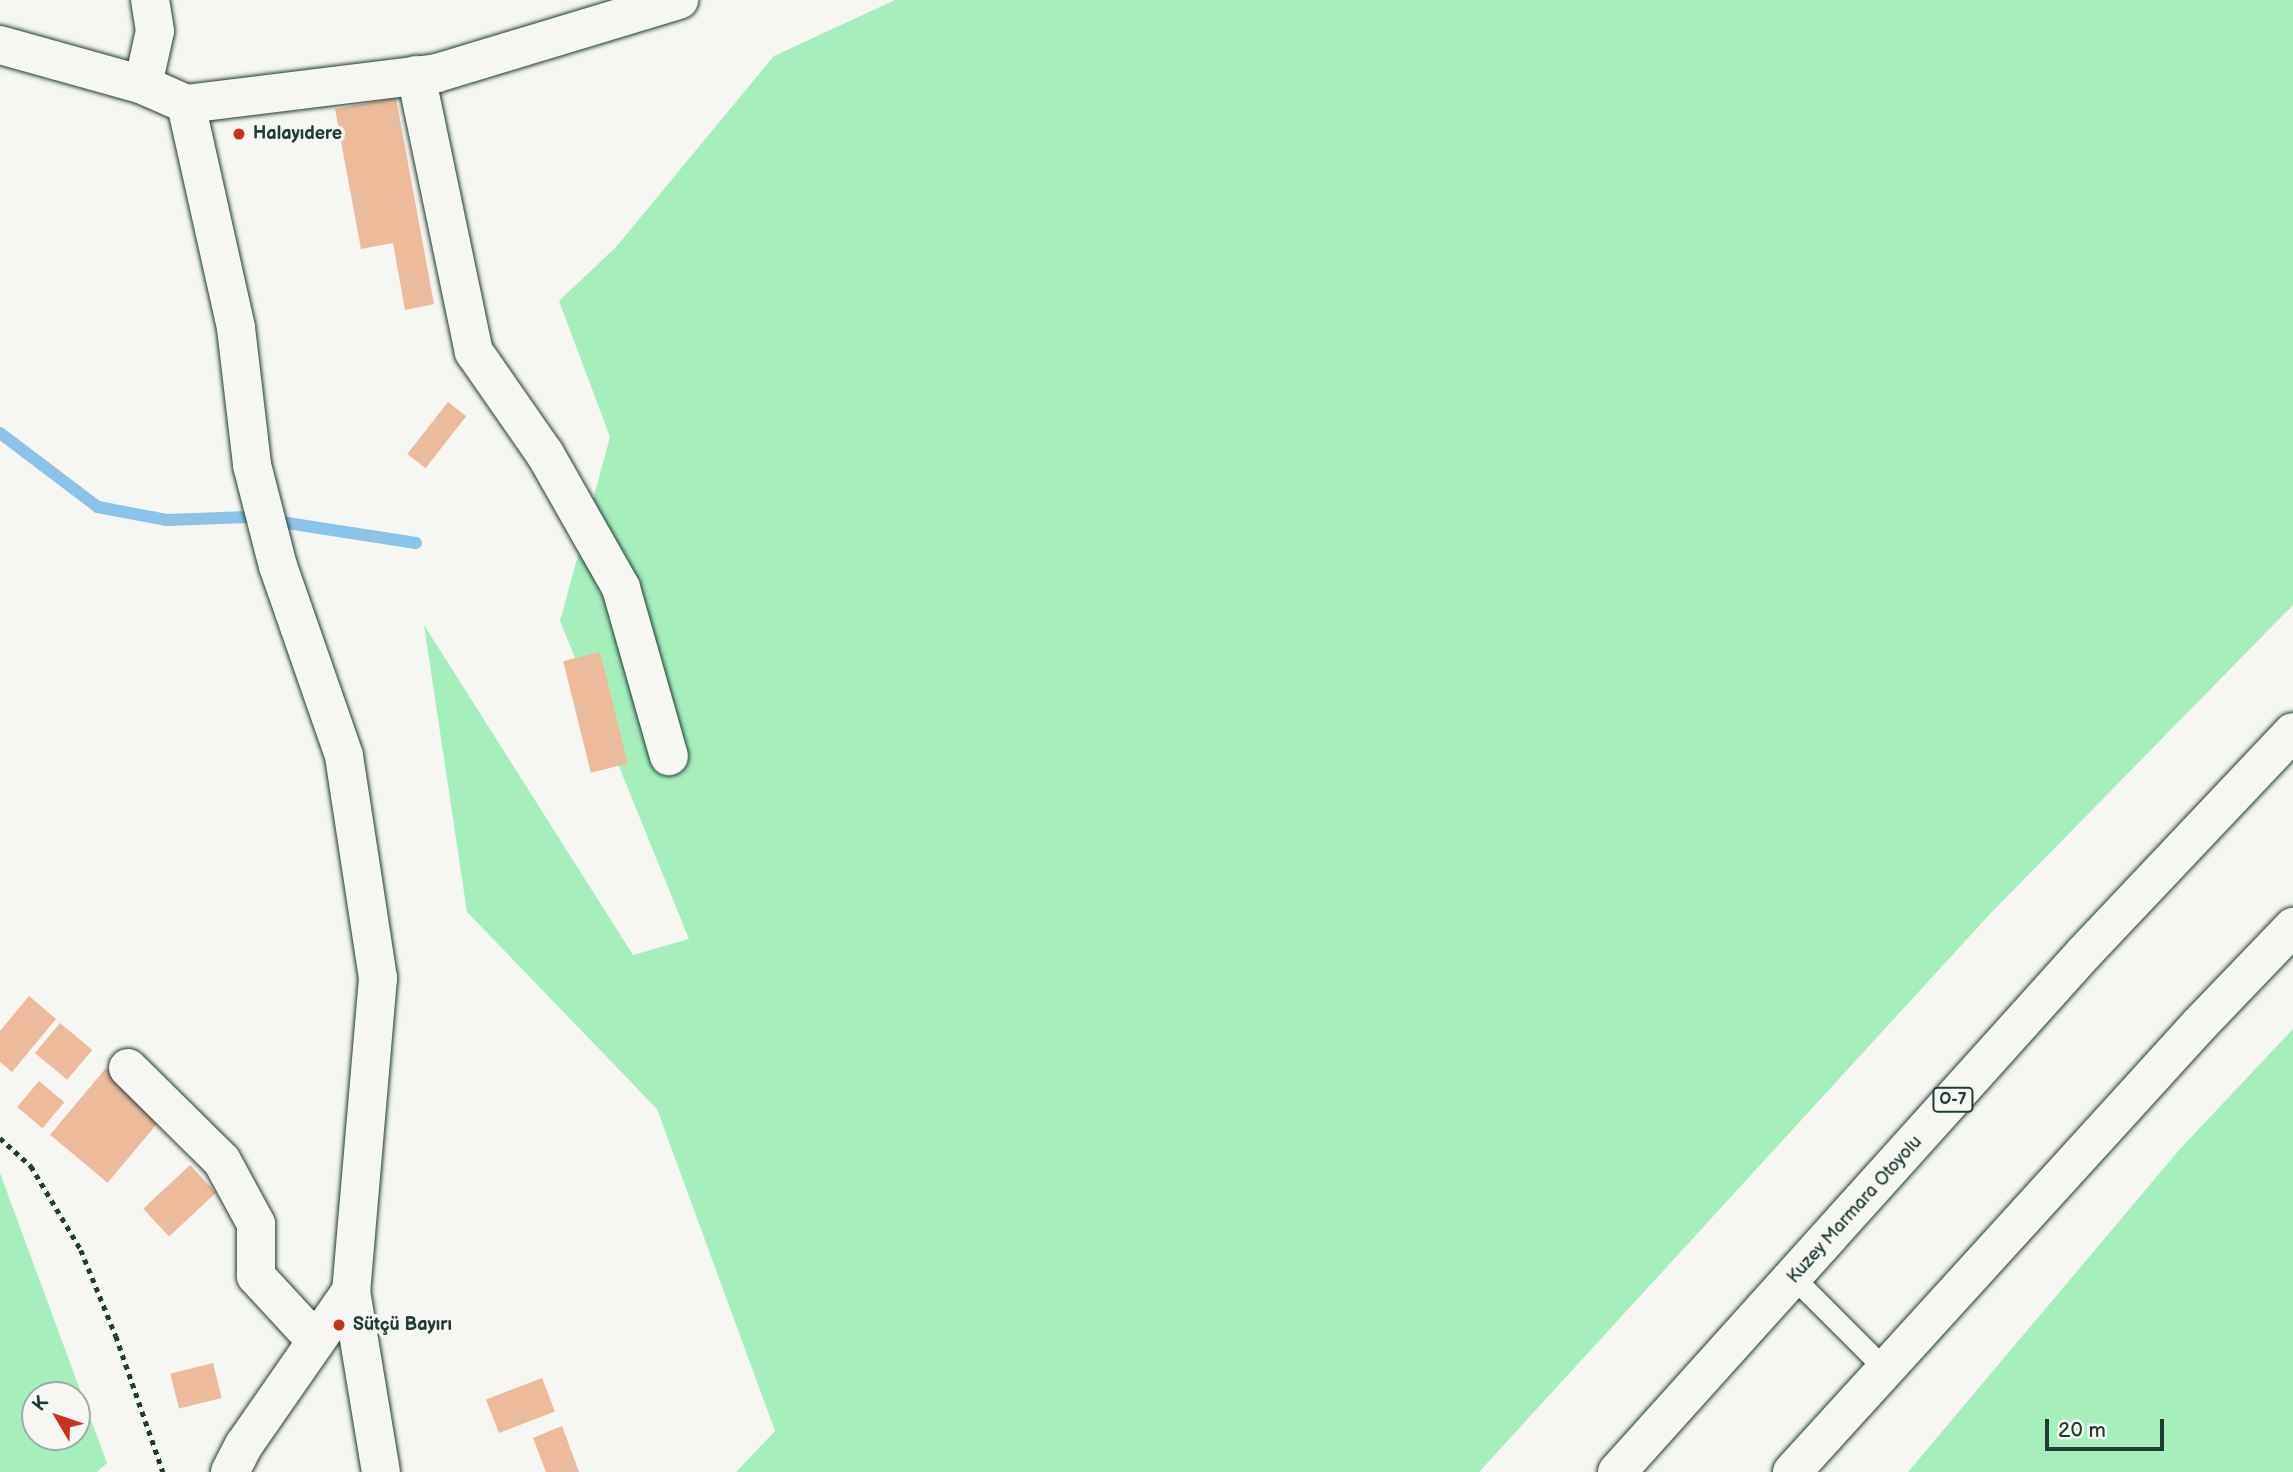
<!DOCTYPE html>
<html>
<head>
<meta charset="utf-8">
<style>
	body { margin:0 }
	#map { position:relative; width:2293px; height:1472px; overflow:hidden; background:#f6f6f2; font-family:"Balsamiq Sans",sans-serif }
	div>[style] { position:absolute }
	[style*='--x'] { left:calc(var(--x)*1px); top:calc(var(--y)*1px); width:calc(var(--w)*1px); rotate:calc(var(--a)*1deg) }
	.green>* { inset:0; background:#a5efbd }
	.stream>* { height:12px; margin:-6px; padding:0 6px; transform-origin:6px; border-radius:6px; background:#8bc3e9 }
	.building>* { inset:0; background:#ebbb9c; transform-origin:0 0 }
	.path>* { height:4.5px; margin-top:-2.25px; transform-origin:0; background:repeating-linear-gradient(90deg,#1f3d34 0 5px,transparent 0 10px) }
	.roads { filter:drop-shadow(0 0 2px #1f3d34) drop-shadow(0 0 2px #1f3d34) }
	.service>* { height:21px; margin:-10.5px; padding:0 10.5px; transform-origin:10.5px; border-radius:10.5px; background:#f6f6f2 }
	.minor>* { height:38px; margin:-19px; padding:0 19px; transform-origin:19px; border-radius:19px; background:#f6f6f2 }
	.tertiary>* { height:38px; margin:-19px; padding:0 19px; transform-origin:19px; border-radius:19px; background:#f6f6f2 }
	.motorway>* { height:38px; margin:-19px; padding:0 19px; transform-origin:19px; border-radius:19px; background:#f6f6f2 }
	.dots>* { width:19px; height:19px; translate:-50% -50%; box-sizing:border-box; border:4px solid #f6f6f2; border-radius:50% }
	span { translate:-50% -50%; white-space:nowrap; text-align:center; line-height:1.15; -webkit-text-stroke:7px #f6f6f2; paint-order:stroke }
	.shield-label span { padding:2px 5px; background:#f6f6f2; border:2px solid; border-radius:5px; -webkit-text-stroke-width:0 }
	.shield-label { font-size:16px; color:#1f3d34; font-weight:700 }
	.poi-label { font-size:18px; color:#1f3d34; font-weight:700 }
	.left { translate:0 -50%; text-align:left }
	.street-label { font-size:18px; color:#1f3d34 }
	.north { position:absolute; left:21px; top:1381px; width:70px; height:70px; box-sizing:border-box; background:#f6f6f2; border:2px solid #a0aca6; border-radius:50%; rotate:309deg; font-size:19px; font-weight:700; line-height:28px; text-align:center; color:#1f3d34 }
	.north::after { content:''; display:block; margin:auto; width:24px; height:32px; background:#c8321e; clip-path:polygon(50% 0,100% 100%,50% 72%,0 100%) }
	.scale { position:absolute; left:2045px; top:1419px; width:119px; height:32px; box-sizing:border-box; border:4px solid #1f3d34; border-top:0; padding-left:9px; font-size:21px; line-height:24px; white-space:nowrap; color:#1f3d34; -webkit-text-stroke:5px #f6f6f2; paint-order:stroke }
</style>
</head>
<body>
<div id="map">
	<div class="green">
		<div style="clip-path:polygon(895px 0,2293px 0,2293px 605px,1989px 915px,1479px 1472px,736px 1472px,775px 1431px,657px 1109px,467px 912px,424px 625px,633px 955px,689px 939px,560px 621px,610px 437px,559px 301px,616px 247px,774px 56px)"></div>
		<div style="clip-path:polygon(2293px 1029px,2293px 1472px,1908px 1472px,2180px 1149px)"></div>
		<div style="clip-path:polygon(evenodd,0 1173px,107px 1463px,97px 1472px,0 1472px,0 1173px,35px 1395px,77px 1395px,77px 1437px,35px 1437px,35px 1395px)"></div>
	</div>
	<div class="stream">
		<div style="--x:0;--y:433;--w:123;--a:37.1"></div>
		<div style="--x:98;--y:507;--w:70;--a:10.7"></div>
		<div style="--x:167;--y:520;--w:81;--a:-2.1"></div>
		<div style="--x:248;--y:517;--w:170;--a:8.8"></div>
	</div>
	<div class="building">
		<div style="clip-path:polygon(396px 98px,434px 304px,405px 310px,393px 243px,361px 249px,335px 109px)"></div>
		<div style="left:448px;top:402px;width:23px;height:66px;rotate:38deg"></div>
		<div style="left:600px;top:652px;width:115px;height:38px;rotate:76deg"></div>
		<div style="clip-path:polygon(29px 996px,56px 1019px,12px 1072px,0 1062px,0 1031px)"></div>
		<div style="left:60px;top:1023px;width:42px;height:39px;rotate:40deg"></div>
		<div style="left:106px;top:1068px;width:75px;height:87px;rotate:40deg"></div>
		<div style="left:39px;top:1081px;width:33px;height:34px;rotate:40deg"></div>
		<div style="left:190px;top:1165px;width:38px;height:64px;rotate:47deg"></div>
		<div style="left:213px;top:1363px;width:36px;height:44px;rotate:76deg"></div>
		<div style="left:542px;top:1378px;width:36px;height:60px;rotate:69deg"></div>
		<div style="clip-path:polygon(562px 1426px,579px 1472px,546px 1472px,533px 1438px)"></div>
	</div>
	<div class="path">
		<div style="--x:0;--y:1138;--w:42;--a:42.1"></div>
		<div style="--x:31;--y:1166;--w:98;--a:59.2"></div>
		<div style="--x:81;--y:1250;--w:93;--a:67.9"></div>
		<div style="--x:116;--y:1336;--w:144;--a:70.9"></div>
	</div>
	<div class="roads">
		<div class="service">
			<div style="--x:1794;--y:1278;--w:127;--a:45"></div>
		</div>
		<div class="minor">
			<div style="--x:416;--y:75;--w:283;--a:78.2"></div>
			<div style="--x:474;--y:352;--w:124;--a:55.2"></div>
			<div style="--x:545;--y:454;--w:154;--a:60.4"></div>
			<div style="--x:621;--y:588;--w:175;--a:74.1"></div>
			<div style="--x:143;--y:85;--w:55;--a:-77.5"></div>
			<div style="--x:155;--y:31;--w:31;--a:-99"></div>
			<div style="--x:186;--y:104;--w:253;--a:-7"></div>
			<div style="--x:437;--y:73;--w:253;--a:-16.8"></div>
			<div style="--x:128;--y:1068;--w:132;--a:44.7"></div>
			<div style="--x:222;--y:1161;--w:72;--a:61.6"></div>
			<div style="--x:256;--y:1224;--w:52;--a:90"></div>
			<div style="--x:256;--y:1276;--w:88;--a:47.3"></div>
			<div style="--x:230;--y:1472;--w:30;--a:-63"></div>
			<div style="--x:244;--y:1445;--w:188;--a:-55.2"></div>
		</div>
		<div class="tertiary">
			<div style="--x:0;--y:45;--w:148;--a:15.6"></div>
			<div style="--x:143;--y:85;--w:47;--a:23.8"></div>
			<div style="--x:186;--y:104;--w:230;--a:77.4"></div>
			<div style="--x:236;--y:328;--w:138;--a:83.3"></div>
			<div style="--x:252;--y:465;--w:104;--a:75.6"></div>
			<div style="--x:278;--y:566;--w:201;--a:70.8"></div>
			<div style="--x:344;--y:756;--w:225;--a:81.3"></div>
			<div style="--x:378;--y:978;--w:314;--a:94.9"></div>
			<div style="--x:351;--y:1291;--w:183;--a:80.6"></div>
		</div>
		<div class="motorway">
			<div style="--x:1617;--y:1472;--w:698;--a:-48.02"></div>
			<div style="--x:2084;--y:953;--w:304;--a:-46.6"></div>
			<div style="--x:1792;--y:1472;--w:605;--a:-47.68"></div>
			<div style="--x:2199;--y:1025;--w:136;--a:-46.2"></div>
		</div>
	</div>
	<div class="dots">
		<div style="left:239px;top:134px;background:#c8321e"></div>
		<div style="left:339px;top:1325px;background:#c8321e"></div>
	</div>
	<div class="shield-label">
		<span style="left:1953px;top:1100px">O-7</span>
	</div>
	<div class="poi-label">
		<span class="left" style="left:253px;top:134px">Halayıdere</span>
		<span class="left" style="left:353px;top:1325px">Sütçü Bayırı</span>
	</div>
	<div class="street-label">
		<span style="left:1855px;top:1210px;rotate:-48deg">Kuzey Marmara Otoyolu</span>
	</div>
	<div class="north">K</div>
	<div class="scale">20 m</div>
</div>
</body>
</html>
